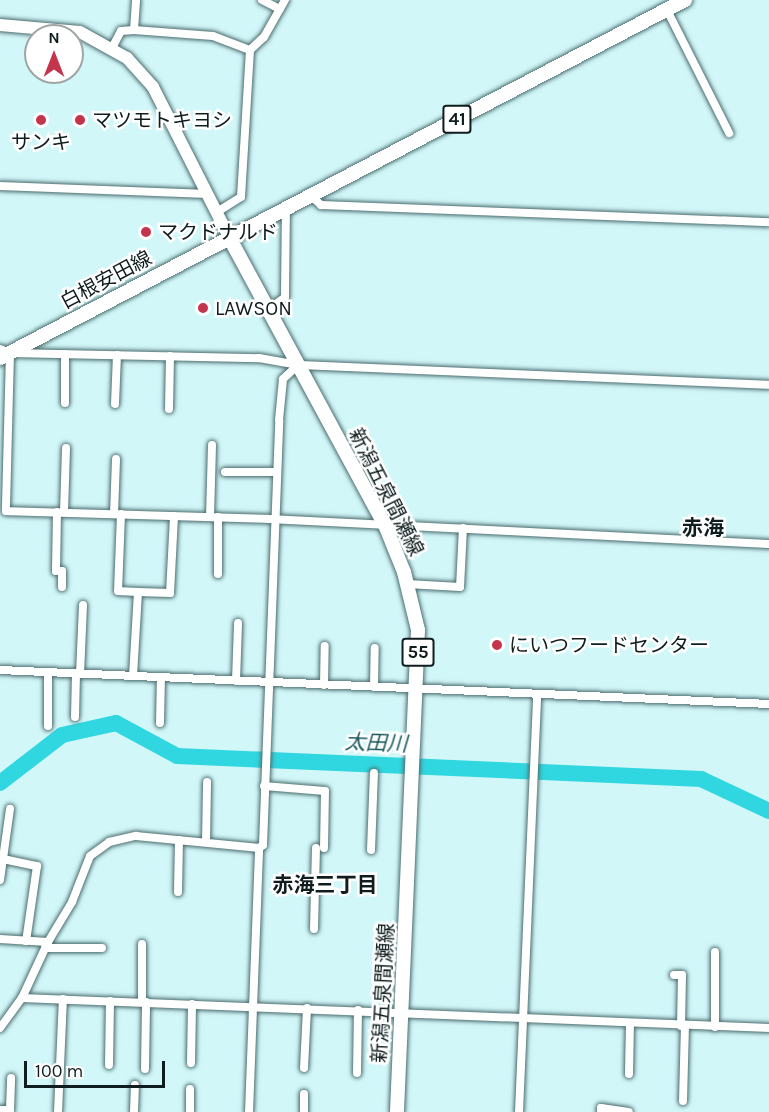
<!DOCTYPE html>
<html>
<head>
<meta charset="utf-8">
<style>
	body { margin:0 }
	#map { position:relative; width:769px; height:1112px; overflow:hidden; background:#d2f7f9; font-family:Karla,"Noto Sans JP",sans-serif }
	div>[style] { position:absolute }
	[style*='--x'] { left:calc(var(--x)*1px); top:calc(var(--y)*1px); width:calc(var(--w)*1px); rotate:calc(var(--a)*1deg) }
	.river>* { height:16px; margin:-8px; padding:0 8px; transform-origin:8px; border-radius:8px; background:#31d7e0 }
	.roads { filter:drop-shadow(0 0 2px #4b6c6e) drop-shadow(0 0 2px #4b6c6e) }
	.street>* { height:8px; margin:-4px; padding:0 4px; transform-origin:4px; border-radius:4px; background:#fff }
	.secondary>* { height:12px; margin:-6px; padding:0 6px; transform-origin:6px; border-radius:6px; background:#fff }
	.primary>* { height:14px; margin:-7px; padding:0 7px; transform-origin:7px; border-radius:7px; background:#fff }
	.dots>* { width:16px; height:16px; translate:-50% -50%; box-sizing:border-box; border:3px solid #fff; border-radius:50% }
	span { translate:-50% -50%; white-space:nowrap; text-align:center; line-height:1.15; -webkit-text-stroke:5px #fff; paint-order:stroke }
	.shield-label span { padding:2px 4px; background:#fff; border:2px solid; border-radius:4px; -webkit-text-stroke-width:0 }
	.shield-label { font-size:18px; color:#0f1d1e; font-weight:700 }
	.poi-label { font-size:20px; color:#0f1d1e }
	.left { translate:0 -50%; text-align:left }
	.street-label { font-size:20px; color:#0f1d1e }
	.neighbourhood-label { font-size:21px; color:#0f1d1e; font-weight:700 }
	.water-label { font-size:21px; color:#15575b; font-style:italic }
	.north { position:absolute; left:24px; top:24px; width:60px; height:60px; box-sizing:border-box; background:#fff; border:2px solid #9fa5a5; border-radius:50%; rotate:0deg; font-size:16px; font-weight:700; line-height:24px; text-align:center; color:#0f1d1e }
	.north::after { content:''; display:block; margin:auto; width:21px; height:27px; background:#c4344d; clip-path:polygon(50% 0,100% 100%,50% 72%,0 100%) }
	.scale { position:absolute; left:24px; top:1061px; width:141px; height:27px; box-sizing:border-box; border:3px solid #0f1d1e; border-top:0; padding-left:8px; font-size:18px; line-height:21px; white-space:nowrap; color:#0f1d1e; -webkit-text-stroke:4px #fff; paint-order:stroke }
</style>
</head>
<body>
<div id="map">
	<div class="river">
		<div style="--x:0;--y:783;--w:78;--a:-37.7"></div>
		<div style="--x:62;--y:735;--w:55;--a:-12.5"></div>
		<div style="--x:116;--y:723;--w:69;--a:28.4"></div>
		<div style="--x:177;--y:756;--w:525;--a:2.51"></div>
		<div style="--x:701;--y:779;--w:75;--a:25.2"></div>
	</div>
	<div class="roads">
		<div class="street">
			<div style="--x:262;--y:0;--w:20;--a:27"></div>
			<div style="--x:667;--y:10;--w:138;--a:63.2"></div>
			<div style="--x:134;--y:30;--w:30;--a:-86"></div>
			<div style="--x:112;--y:48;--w:19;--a:-62"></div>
			<div style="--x:121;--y:31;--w:13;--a:-4"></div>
			<div style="--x:134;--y:30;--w:79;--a:4.3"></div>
			<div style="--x:213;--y:36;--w:40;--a:21"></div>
			<div style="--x:0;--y:186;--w:208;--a:2.2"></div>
			<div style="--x:310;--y:195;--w:15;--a:42"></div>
			<div style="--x:321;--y:205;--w:448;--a:2.2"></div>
			<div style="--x:217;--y:212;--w:28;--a:-32"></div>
			<div style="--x:241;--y:197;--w:147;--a:-86.5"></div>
			<div style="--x:250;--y:50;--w:19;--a:-43"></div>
			<div style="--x:264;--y:37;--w:43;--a:-60.4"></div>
			<div style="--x:268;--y:310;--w:21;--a:-37"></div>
			<div style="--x:285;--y:297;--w:90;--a:-89.4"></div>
			<div style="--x:0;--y:349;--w:11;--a:22"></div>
			<div style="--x:10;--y:353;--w:249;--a:1.2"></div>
			<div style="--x:259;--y:358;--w:40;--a:10"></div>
			<div style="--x:298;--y:365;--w:471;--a:2.4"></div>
			<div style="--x:10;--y:353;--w:158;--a:91.5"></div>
			<div style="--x:6;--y:511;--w:262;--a:1.7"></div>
			<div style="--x:268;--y:519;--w:502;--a:2.86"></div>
			<div style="--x:65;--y:403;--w:49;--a:-90"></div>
			<div style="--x:115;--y:404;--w:49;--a:-87.7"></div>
			<div style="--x:169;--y:409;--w:53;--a:-88.9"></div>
			<div style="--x:225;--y:472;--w:51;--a:0"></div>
			<div style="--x:57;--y:512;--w:59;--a:91"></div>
			<div style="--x:56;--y:571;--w:6;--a:0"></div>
			<div style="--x:62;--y:571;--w:16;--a:90"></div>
			<div style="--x:64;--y:512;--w:64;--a:-88.2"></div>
			<div style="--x:114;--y:514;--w:55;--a:-87.9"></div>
			<div style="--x:121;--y:514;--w:77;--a:92.2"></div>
			<div style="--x:118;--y:591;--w:20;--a:3"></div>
			<div style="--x:138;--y:592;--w:32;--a:2"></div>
			<div style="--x:170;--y:593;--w:77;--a:-87"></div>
			<div style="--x:210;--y:517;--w:72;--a:-88.4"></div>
			<div style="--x:218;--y:574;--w:57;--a:-90"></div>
			<div style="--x:407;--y:584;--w:53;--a:3.2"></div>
			<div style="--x:460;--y:587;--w:59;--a:-87.1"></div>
			<div style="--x:0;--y:670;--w:770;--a:2.53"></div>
			<div style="--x:80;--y:674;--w:69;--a:-87.5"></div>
			<div style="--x:133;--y:676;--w:84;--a:-86.6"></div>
			<div style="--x:236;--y:681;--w:58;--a:-88"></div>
			<div style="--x:324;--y:685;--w:39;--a:-89"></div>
			<div style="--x:374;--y:687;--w:39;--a:-89"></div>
			<div style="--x:75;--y:717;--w:44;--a:-88.7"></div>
			<div style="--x:160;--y:723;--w:46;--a:-88.8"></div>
			<div style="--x:48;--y:726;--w:54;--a:-90"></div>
			<div style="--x:264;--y:786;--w:61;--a:4.7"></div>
			<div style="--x:325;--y:791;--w:57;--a:91"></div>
			<div style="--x:206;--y:842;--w:60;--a:-89"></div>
			<div style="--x:371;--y:850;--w:77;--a:-87.8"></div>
			<div style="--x:3;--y:859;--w:35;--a:12"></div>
			<div style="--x:37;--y:866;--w:76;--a:98.3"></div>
			<div style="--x:0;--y:880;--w:72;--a:-82"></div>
			<div style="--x:178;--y:892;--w:52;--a:-88.9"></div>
			<div style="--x:314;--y:929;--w:81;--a:-88.6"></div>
			<div style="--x:0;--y:939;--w:48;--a:3.6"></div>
			<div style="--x:45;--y:948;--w:57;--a:0"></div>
			<div style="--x:715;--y:952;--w:75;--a:90"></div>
			<div style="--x:674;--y:975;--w:8;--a:0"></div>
			<div style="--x:682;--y:975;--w:51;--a:91.1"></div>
			<div style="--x:22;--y:998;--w:748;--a:2.3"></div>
			<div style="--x:142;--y:1002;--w:58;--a:-90"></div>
			<div style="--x:0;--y:1028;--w:37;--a:-54"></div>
			<div style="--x:22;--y:998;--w:62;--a:-65.1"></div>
			<div style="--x:48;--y:942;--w:47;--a:-59"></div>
			<div style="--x:72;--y:902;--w:49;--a:-68.6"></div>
			<div style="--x:90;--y:856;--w:24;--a:-36"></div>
			<div style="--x:109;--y:842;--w:28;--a:-13"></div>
			<div style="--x:136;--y:836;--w:124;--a:5.6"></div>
			<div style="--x:259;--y:848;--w:5;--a:-37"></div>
			<div style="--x:263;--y:845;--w:425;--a:-87.8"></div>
			<div style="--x:279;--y:420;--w:41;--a:-84.4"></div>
			<div style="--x:283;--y:379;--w:21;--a:-43"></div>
			<div style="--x:191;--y:1063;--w:59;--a:-89"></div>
			<div style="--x:109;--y:1065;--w:64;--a:-89.1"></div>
			<div style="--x:304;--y:1068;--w:60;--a:-87.1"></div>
			<div style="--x:145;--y:1069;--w:67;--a:-89.1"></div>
			<div style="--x:357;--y:1073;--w:63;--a:-89.1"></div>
			<div style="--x:629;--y:1074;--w:50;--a:-88.9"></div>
			<div style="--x:683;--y:1101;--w:75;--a:-88.5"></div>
			<div style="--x:0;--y:1110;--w:10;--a:0"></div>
			<div style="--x:10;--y:1110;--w:32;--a:-88"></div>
			<div style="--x:58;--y:1112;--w:113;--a:-87.5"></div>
			<div style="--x:134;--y:1112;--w:27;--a:-88"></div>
			<div style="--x:190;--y:1112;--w:23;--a:-90"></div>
			<div style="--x:249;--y:1112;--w:264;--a:-87.8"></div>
			<div style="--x:304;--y:1112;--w:18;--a:-90"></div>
			<div style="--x:519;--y:1112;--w:418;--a:-87.5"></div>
			<div style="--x:601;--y:1112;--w:4;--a:-90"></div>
			<div style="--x:601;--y:1108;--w:28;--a:8"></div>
		</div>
		<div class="secondary">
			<div style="--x:0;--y:25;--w:80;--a:5"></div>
			<div style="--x:80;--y:32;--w:54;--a:29"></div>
			<div style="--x:127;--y:58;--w:39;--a:48"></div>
			<div style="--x:153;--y:87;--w:168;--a:63.1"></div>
		</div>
		<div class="primary">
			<div style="--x:229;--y:237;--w:328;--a:61.6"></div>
			<div style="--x:385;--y:525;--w:51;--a:68"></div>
			<div style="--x:404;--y:572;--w:60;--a:76.4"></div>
			<div style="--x:418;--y:630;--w:482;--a:92.5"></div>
			<div style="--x:0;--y:358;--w:773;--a:-27.59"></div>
		</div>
	</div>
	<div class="dots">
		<div style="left:41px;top:120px;background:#c4344d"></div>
		<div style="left:80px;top:120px;background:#c4344d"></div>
		<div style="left:146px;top:232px;background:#c4344d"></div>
		<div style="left:203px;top:308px;background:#c4344d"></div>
		<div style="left:497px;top:645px;background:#c4344d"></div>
	</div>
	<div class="shield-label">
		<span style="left:457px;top:119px">41</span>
		<span style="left:418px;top:652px">55</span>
	</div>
	<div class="poi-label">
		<span class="left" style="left:92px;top:120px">マツモトキヨシ</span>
		<span style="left:41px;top:142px">サンキ</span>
		<span class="left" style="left:158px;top:232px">マクドナルド</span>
		<span class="left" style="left:215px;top:308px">LAWSON</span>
		<span class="left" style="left:509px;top:645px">にいつフードセンター</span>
	</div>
	<div class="street-label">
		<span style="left:106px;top:280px;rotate:-28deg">白根安田線</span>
		<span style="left:386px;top:492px;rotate:63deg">新潟五泉間瀬線</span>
		<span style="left:383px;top:993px;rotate:-87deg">新潟五泉間瀬線</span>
	</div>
	<div class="neighbourhood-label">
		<span style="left:703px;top:528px">赤海</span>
		<span style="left:325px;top:885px">赤海三丁目</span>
	</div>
	<div class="water-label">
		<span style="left:376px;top:743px;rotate:2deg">太田川</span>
	</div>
	<div class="north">N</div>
	<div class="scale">100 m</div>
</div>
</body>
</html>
